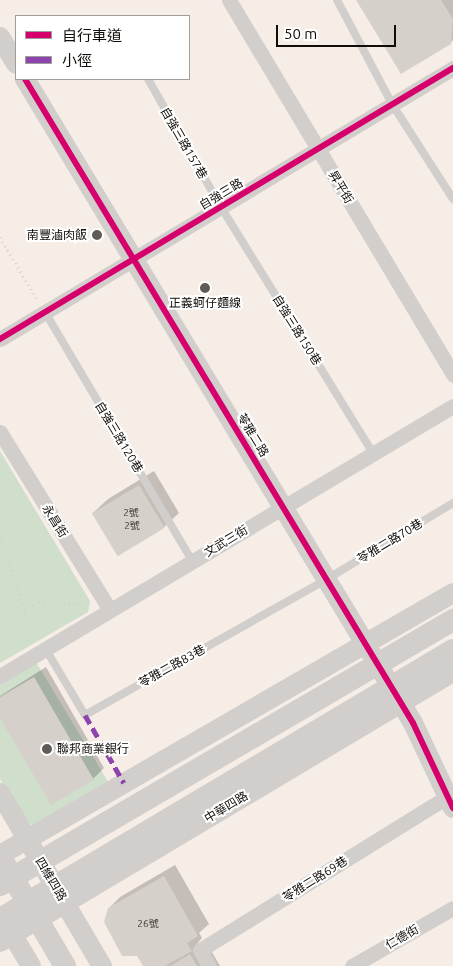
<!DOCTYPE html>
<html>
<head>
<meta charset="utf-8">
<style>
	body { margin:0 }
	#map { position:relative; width:453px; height:966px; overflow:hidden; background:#f5ede6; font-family:Ubuntu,"Noto Sans TC",sans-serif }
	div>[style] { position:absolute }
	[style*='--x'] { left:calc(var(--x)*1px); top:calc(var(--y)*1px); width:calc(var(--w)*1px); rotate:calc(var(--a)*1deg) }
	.green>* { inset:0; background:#cfdfcc }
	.shadow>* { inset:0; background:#0003 }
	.building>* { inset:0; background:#d6d0ca; transform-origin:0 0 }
	.path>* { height:3px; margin-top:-1.5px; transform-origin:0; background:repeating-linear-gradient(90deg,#d4d1cf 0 1px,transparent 0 5px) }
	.service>* { height:8px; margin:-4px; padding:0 4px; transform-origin:4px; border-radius:4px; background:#d1cecc }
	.minor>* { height:15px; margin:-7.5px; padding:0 7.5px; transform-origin:7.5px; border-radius:7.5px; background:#d1cecc }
	.tertiary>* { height:20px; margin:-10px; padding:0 10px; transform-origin:10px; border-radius:10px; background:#d1cecc }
	.secondary>* { height:22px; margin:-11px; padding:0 11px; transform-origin:11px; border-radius:11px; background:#d1cecc }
	.quiet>* { height:5px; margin-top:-2.5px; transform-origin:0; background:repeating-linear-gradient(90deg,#8e44ad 0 10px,transparent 0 15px) }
	.cycleway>* { height:6px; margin:-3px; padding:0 3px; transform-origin:3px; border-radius:3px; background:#d6006c }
	.dots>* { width:14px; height:14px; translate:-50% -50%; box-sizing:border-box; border:2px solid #fff; border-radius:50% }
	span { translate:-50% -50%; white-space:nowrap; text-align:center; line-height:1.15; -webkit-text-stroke:4px #fff; paint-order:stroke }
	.number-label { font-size:10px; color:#423d38 }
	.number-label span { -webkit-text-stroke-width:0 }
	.street-label { font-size:12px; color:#100c08 }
	.poi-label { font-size:12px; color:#100c08 }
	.right { translate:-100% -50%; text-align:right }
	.left { translate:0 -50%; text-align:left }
	.legend { position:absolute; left:15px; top:15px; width:175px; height:65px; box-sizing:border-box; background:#fff; border:1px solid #9f9e9c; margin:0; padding:6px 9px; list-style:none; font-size:15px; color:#100c08 }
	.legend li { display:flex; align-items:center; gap:10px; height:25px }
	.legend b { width:25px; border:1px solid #9f9e9c }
	.scale { position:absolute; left:276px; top:25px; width:120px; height:22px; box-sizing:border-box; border:2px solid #100c08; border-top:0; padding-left:6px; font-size:15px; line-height:18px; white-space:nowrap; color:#100c08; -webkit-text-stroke:4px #fff; paint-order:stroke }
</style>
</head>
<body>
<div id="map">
	<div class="green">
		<div style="clip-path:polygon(0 451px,90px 601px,88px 612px,0 663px)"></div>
		<div style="clip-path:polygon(36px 662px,110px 785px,32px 825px,23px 819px,0 779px,0 682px)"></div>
	</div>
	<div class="shadow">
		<div style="clip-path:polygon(357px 0,453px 0,453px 40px,450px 43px)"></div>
		<div style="clip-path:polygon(154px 471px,179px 513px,164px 527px,93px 513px,108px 499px)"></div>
		<div style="clip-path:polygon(46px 667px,104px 768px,93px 779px,0 715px,0 696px)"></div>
		<div style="clip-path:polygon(175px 865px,209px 924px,199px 933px,202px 938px,196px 945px,205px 940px,220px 966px,144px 966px,109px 908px,120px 897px)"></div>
	</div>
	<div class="building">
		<div style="clip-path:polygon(356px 0,441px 0,453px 19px,451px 44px,401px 74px)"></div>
		<div style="left:139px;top:485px;width:50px;height:55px;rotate:59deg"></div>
		<div style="clip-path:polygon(34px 677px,94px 780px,51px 805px,0 718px,0 697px)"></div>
		<div style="clip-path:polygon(164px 876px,198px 936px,187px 943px,192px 951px,165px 966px,143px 966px,137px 956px,122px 956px,104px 922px,108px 908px)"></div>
		<div style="clip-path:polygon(190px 954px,197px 966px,170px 966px)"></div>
	</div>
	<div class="path">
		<div style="--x:0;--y:237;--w:74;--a:59.3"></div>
		<div style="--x:0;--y:486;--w:11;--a:-34"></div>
		<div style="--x:0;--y:537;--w:77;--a:71.1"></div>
		<div style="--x:25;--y:610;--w:32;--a:85"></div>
		<div style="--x:25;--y:610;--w:16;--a:-30"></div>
		<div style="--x:39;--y:602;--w:38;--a:2"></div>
		<div style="--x:77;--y:603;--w:10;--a:61"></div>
	</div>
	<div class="service">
		<div style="--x:337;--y:0;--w:118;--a:62.1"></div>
		<div style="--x:392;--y:104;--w:113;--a:57.3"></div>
		<div style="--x:148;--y:79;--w:147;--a:60.3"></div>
		<div style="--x:221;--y:207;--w:289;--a:58.3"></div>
		<div style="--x:45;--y:312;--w:289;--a:59.4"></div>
		<div style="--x:45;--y:648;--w:78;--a:59.2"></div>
		<div style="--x:85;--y:715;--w:278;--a:-29.3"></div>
		<div style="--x:327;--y:579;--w:147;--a:-31.1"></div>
	</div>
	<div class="minor">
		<div style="--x:229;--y:0;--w:437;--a:59.1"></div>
		<div style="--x:0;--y:339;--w:528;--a:-30.89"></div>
		<div style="--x:0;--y:432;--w:209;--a:58.3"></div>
		<div style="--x:0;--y:676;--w:527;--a:-30.8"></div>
		<div style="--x:209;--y:966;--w:18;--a:-119"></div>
		<div style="--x:200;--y:950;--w:291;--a:-31.8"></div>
		<div style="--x:352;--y:966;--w:116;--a:-29.9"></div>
	</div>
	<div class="tertiary">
		<div style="--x:0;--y:37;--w:31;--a:59"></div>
		<div style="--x:25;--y:79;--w:752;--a:58.93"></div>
		<div style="--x:413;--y:723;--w:94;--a:64.8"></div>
		<div style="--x:0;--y:793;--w:201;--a:59.5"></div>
		<div style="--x:0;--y:855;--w:523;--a:-30.04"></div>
		<div style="--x:6;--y:924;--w:49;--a:59.2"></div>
		<div style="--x:0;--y:942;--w:527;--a:-30.8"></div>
	</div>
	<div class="secondary">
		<div style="--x:0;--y:856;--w:128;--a:59.4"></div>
		<div style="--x:0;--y:885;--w:525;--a:-30.33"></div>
		<div style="--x:0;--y:919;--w:527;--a:-30.7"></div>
	</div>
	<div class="quiet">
		<div style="--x:85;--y:715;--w:78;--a:60.2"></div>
	</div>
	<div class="cycleway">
		<div style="--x:25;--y:79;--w:752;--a:58.93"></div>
		<div style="--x:413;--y:723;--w:94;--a:64.8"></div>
		<div style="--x:0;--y:339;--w:528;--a:-30.89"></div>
	</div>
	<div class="dots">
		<div style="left:97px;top:235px;background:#605b56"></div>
		<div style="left:205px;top:288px;background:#605b56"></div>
		<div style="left:47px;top:749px;background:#605b56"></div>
	</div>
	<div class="number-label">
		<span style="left:131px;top:513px">2號</span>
		<span style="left:132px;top:526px">2號</span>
		<span style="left:148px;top:924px">26號</span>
	</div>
	<div class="street-label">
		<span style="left:184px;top:143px;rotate:60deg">自強三路157巷</span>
		<span style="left:341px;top:187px;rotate:59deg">昇平街</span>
		<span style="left:221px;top:194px;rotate:-31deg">自強三路</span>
		<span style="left:297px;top:330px;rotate:58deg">自強三路150巷</span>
		<span style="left:253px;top:435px;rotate:59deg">苓雅二路</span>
		<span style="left:119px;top:437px;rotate:59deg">自強三路120巷</span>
		<span style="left:55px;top:521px;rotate:58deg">永昌街</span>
		<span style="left:226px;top:541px;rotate:-31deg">文武三街</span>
		<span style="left:390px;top:541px;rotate:-31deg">苓雅二路70巷</span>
		<span style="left:172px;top:666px;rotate:-29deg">苓雅二路83巷</span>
		<span style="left:226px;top:807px;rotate:-31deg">中華四路</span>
		<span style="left:51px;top:879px;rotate:59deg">四維四路</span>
		<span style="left:315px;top:879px;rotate:-32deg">苓雅二路69巷</span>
		<span style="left:402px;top:937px;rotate:-30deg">仁德街</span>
	</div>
	<div class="poi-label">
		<span class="right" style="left:87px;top:235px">南豐滷肉飯</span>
		<span style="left:205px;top:303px">正義蚵仔麵線</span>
		<span class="left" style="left:57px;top:749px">聯邦商業銀行</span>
	</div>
	<ul class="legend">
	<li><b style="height:6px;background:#d6006c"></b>自行車道</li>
	<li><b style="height:6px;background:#8e44ad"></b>小徑</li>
	</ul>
	<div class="scale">50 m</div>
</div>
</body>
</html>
